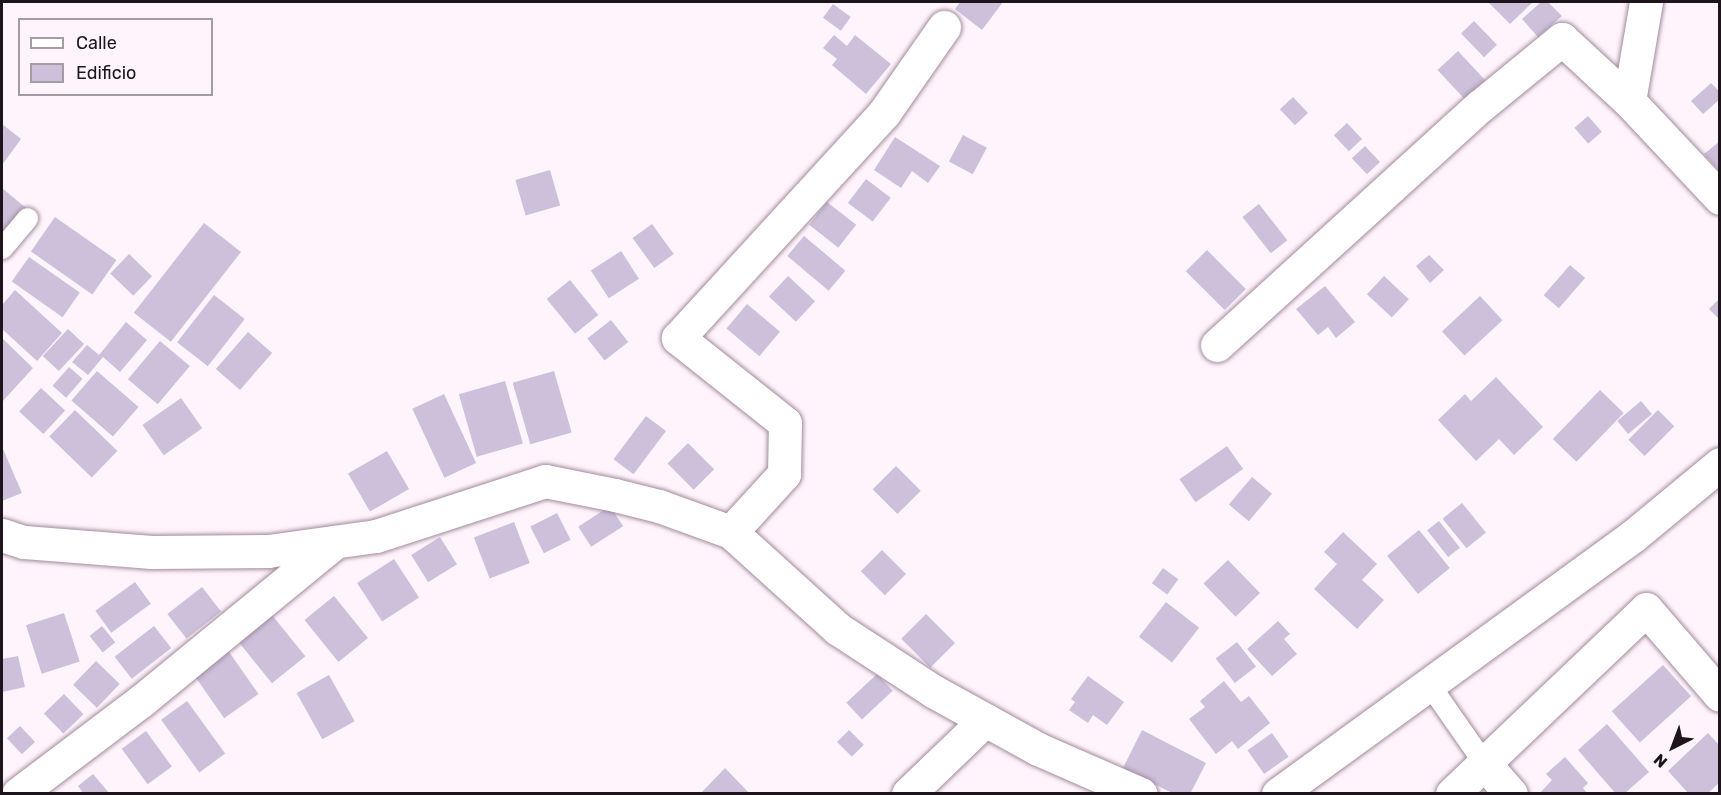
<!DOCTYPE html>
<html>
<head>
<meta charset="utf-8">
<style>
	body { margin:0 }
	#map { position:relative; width:1721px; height:795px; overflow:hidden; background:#fff4fc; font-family:Rubik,sans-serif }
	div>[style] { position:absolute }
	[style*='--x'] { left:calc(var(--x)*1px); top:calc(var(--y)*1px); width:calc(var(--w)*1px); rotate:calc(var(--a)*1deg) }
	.building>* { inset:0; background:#ccc0db; transform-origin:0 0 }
	.roads { filter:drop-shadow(0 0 2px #a28a9c) drop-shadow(0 0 2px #a28a9c) }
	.service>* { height:21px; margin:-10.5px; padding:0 10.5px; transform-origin:10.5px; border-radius:10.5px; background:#fff }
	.minor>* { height:33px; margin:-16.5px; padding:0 16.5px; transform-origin:16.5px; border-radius:16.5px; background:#fff }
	span { translate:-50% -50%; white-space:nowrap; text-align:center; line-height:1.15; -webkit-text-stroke:5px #fff4fc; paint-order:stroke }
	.frame { position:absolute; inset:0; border:3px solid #1e151c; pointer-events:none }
	.legend { position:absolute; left:18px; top:18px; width:195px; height:78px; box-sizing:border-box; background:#fff4fc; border:2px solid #a59ba2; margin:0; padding:8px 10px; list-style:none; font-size:18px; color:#1e151c }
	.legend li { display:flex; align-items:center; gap:12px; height:30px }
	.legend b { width:30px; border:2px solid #a59ba2 }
	.north { position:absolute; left:1643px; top:717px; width:60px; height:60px; -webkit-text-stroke:4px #fff4fc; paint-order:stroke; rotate:222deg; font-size:16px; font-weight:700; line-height:24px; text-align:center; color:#1e151c }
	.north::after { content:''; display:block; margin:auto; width:21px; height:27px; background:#1e151c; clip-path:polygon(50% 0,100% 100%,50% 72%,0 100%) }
</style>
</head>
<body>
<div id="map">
	<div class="building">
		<div style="clip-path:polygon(960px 2px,1003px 2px,982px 30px,955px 9px)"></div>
		<div style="clip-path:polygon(1488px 2px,1533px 2px,1510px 24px)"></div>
		<div style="clip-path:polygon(1541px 2px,1548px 2px,1562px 16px,1538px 37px,1522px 19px)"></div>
		<div style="left:833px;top:4px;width:22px;height:17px;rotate:36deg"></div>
		<div style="left:1474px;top:21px;width:33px;height:18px;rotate:46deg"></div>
		<div style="clip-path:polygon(834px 35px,847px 46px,855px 35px,891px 64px,866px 94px,832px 65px,837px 59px,823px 48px)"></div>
		<div style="left:1458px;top:51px;width:40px;height:28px;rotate:47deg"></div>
		<div style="clip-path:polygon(1711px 83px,1720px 92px,1720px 99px,1703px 114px,1691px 101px)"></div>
		<div style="left:1293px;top:97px;width:22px;height:18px;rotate:47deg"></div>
		<div style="left:1588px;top:116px;width:21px;height:18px;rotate:49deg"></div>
		<div style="left:1347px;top:123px;width:22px;height:18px;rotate:47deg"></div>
		<div style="clip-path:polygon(2px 124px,21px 139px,2px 165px)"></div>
		<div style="left:963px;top:135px;width:27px;height:30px;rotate:28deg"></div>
		<div style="clip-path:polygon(895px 137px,940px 166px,928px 183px,912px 171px,901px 188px,874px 170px)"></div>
		<div style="clip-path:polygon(1720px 141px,1720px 172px,1704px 154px)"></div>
		<div style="left:1365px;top:146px;width:22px;height:18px;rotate:47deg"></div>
		<div style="left:550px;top:170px;width:37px;height:36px;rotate:74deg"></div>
		<div style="left:866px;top:179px;width:31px;height:30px;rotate:37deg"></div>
		<div style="clip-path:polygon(2px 188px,26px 208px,2px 237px)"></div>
		<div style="left:827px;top:202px;width:37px;height:29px;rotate:38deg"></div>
		<div style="left:1259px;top:204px;width:46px;height:21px;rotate:52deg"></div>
		<div style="left:55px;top:217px;width:75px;height:42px;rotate:35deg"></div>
		<div style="left:204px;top:223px;width:47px;height:114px;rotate:38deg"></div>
		<div style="left:652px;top:224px;width:37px;height:24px;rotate:54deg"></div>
		<div style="left:804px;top:236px;width:54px;height:26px;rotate:40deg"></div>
		<div style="left:1207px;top:250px;width:55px;height:30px;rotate:45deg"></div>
		<div style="left:621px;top:251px;width:33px;height:36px;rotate:57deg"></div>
		<div style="left:129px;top:254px;width:32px;height:27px;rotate:44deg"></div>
		<div style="clip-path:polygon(1429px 255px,1444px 270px,1430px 283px,1416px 266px)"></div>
		<div style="left:29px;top:257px;width:62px;height:30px;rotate:35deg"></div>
		<div style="left:1570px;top:265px;width:20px;height:40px;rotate:41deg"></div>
		<div style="left:788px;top:276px;width:37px;height:28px;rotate:43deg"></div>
		<div style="left:1384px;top:276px;width:34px;height:25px;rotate:43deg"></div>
		<div style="left:570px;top:280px;width:45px;height:30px;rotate:51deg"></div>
		<div style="clip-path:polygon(1325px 286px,1355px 322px,1336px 338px,1328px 327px,1318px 335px,1296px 309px)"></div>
		<div style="clip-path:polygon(15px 290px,62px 333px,37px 361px,2px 329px,2px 305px)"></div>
		<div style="left:214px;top:295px;width:39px;height:60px;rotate:38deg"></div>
		<div style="left:1480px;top:296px;width:33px;height:52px;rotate:47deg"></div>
		<div style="clip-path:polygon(1720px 298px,1720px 320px,1709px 309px)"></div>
		<div style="left:747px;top:304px;width:43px;height:32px;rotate:40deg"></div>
		<div style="left:611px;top:320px;width:28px;height:30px;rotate:52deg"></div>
		<div style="clip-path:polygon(126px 322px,147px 340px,120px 372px,103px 357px,88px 375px,72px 362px,87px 345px,99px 355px)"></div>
		<div style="left:68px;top:329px;width:22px;height:37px;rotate:43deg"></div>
		<div style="left:248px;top:332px;width:32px;height:49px;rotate:41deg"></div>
		<div style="clip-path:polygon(2px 338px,33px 368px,2px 402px)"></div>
		<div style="left:160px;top:341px;width:39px;height:50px;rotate:40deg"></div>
		<div style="left:69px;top:367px;width:18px;height:25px;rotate:41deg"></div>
		<div style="left:97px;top:371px;width:55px;height:39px;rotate:41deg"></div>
		<div style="left:554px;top:371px;width:64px;height:43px;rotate:74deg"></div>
		<div style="clip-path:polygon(1496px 377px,1543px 427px,1514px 455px,1499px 439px,1476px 461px,1438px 420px,1465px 394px,1471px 401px)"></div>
		<div style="left:505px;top:381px;width:65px;height:48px;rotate:74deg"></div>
		<div style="left:41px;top:388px;width:33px;height:32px;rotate:43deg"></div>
		<div style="left:1600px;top:390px;width:33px;height:68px;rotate:44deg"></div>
		<div style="left:444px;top:394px;width:76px;height:35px;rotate:65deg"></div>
		<div style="left:181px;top:398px;width:37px;height:47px;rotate:55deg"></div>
		<div style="left:1641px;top:401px;width:17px;height:31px;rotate:50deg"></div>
		<div style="left:75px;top:410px;width:59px;height:37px;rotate:44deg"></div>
		<div style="left:1658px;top:410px;width:23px;height:42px;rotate:45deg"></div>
		<div style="left:646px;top:416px;width:25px;height:54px;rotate:37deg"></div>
		<div style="left:688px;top:443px;width:37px;height:29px;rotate:45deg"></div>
		<div style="left:1227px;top:446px;width:28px;height:58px;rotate:55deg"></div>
		<div style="clip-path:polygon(3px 449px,22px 493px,2px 501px,2px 450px)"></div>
		<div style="left:387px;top:451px;width:44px;height:45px;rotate:60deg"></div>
		<div style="left:896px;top:466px;width:35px;height:33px;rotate:45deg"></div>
		<div style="left:1252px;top:477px;width:26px;height:36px;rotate:40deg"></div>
		<div style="left:1462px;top:503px;width:38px;height:25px;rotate:51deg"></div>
		<div style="left:610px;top:506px;width:24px;height:38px;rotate:57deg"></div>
		<div style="left:557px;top:513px;width:30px;height:30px;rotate:63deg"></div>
		<div style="left:1439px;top:521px;width:34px;height:15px;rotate:52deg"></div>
		<div style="left:514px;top:522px;width:44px;height:43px;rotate:69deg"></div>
		<div style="left:1419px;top:530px;width:49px;height:41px;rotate:51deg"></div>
		<div style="clip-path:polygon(1343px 532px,1377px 564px,1362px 580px,1384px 600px,1357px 629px,1314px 589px,1337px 564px,1324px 552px)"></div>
		<div style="left:440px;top:537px;width:32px;height:34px;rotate:58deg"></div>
		<div style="left:882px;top:550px;width:34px;height:30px;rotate:45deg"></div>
		<div style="left:394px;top:559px;width:46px;height:44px;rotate:57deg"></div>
		<div style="left:1228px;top:560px;width:46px;height:34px;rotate:46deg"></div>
		<div style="left:1163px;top:568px;width:19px;height:19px;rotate:36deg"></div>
		<div style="left:135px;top:582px;width:27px;height:49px;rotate:54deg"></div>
		<div style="left:202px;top:587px;width:31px;height:44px;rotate:52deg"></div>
		<div style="left:334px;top:596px;width:54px;height:38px;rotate:51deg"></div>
		<div style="left:1166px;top:602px;width:42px;height:44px;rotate:38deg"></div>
		<div style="left:64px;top:613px;width:51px;height:40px;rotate:72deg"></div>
		<div style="left:926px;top:614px;width:41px;height:35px;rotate:45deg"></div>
		<div style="left:272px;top:615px;width:53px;height:43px;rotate:51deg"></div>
		<div style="clip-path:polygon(1278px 621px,1290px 634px,1284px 639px,1297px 654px,1272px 676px,1247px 649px)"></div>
		<div style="left:102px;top:626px;width:21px;height:16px;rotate:51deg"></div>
		<div style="left:154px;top:626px;width:28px;height:50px;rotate:52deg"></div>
		<div style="left:1237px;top:642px;width:31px;height:27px;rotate:52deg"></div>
		<div style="left:227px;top:649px;width:55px;height:42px;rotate:55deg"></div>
		<div style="clip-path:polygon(18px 656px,25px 687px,2px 692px,2px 659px)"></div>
		<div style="left:96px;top:661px;width:33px;height:33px;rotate:44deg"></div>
		<div style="left:1663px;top:665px;width:42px;height:69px;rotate:48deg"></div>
		<div style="left:877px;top:674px;width:23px;height:42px;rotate:47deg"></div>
		<div style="left:329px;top:675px;width:53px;height:37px;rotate:61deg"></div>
		<div style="clip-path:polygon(1088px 676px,1124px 702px,1107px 725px,1093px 715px,1088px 723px,1069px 710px,1075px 702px,1071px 699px)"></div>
		<div style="clip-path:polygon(1224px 681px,1241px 702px,1249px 696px,1270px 723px,1238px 749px,1232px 741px,1216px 754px,1189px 719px,1205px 707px,1200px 701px)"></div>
		<div style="left:64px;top:694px;width:28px;height:28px;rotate:46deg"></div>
		<div style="left:187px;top:701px;width:65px;height:32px;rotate:54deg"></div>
		<div style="clip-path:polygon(1607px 724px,1649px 772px,1624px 794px,1616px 794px,1578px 750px)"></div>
		<div style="left:20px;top:726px;width:22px;height:18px;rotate:47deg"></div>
		<div style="left:849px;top:730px;width:21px;height:17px;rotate:45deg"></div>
		<div style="clip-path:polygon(1142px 730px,1206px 763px,1190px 794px,1174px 794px,1123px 768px)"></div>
		<div style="left:146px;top:731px;width:44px;height:30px;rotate:54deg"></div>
		<div style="left:1272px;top:733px;width:29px;height:30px;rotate:55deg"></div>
		<div style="clip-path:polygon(1708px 733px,1720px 746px,1720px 782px,1707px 794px,1689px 794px,1668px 771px)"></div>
		<div style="clip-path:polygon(1565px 757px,1588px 783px,1583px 788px,1588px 794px,1539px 794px,1552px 780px,1546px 774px)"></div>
		<div style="clip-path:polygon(725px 768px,750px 794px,702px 792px)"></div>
		<div style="clip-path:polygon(93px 774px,110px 794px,84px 794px,78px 786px)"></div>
	</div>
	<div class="roads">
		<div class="service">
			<div style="--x:2;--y:248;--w:39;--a:-50"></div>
			<div style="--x:1429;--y:684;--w:96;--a:55.2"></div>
		</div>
		<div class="minor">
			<div style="--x:1646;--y:2;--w:100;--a:99.7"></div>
			<div style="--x:1629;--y:101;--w:133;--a:46.8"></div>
			<div style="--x:1217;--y:345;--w:355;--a:-42.3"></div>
			<div style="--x:1480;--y:106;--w:106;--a:-39.3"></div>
			<div style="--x:1562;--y:39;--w:91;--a:42.8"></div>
			<div style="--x:731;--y:532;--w:79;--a:-47.6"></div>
			<div style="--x:784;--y:474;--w:51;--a:-88.9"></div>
			<div style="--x:785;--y:423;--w:137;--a:-141.5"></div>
			<div style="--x:678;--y:338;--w:305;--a:-47.5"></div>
			<div style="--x:884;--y:113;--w:105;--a:-55.1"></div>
			<div style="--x:2;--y:535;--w:23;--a:18"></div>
			<div style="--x:24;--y:542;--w:128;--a:4.5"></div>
			<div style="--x:152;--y:552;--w:116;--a:-0.5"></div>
			<div style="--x:268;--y:551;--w:109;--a:-7.9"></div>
			<div style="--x:376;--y:536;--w:178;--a:-18"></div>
			<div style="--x:545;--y:481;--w:71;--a:11.3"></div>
			<div style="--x:615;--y:495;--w:45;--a:14"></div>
			<div style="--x:659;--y:506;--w:77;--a:19.9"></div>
			<div style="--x:731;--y:532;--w:144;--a:42.2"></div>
			<div style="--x:838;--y:629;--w:113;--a:33.1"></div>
			<div style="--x:933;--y:691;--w:120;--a:28.9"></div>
			<div style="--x:1038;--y:749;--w:112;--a:23.6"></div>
			<div style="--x:1484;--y:763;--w:41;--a:48.9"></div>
			<div style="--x:18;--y:794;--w:154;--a:-37.1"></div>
			<div style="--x:141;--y:701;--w:251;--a:-39.3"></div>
			<div style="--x:908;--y:794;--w:107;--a:-43.9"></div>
			<div style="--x:1278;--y:794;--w:439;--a:-36"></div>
			<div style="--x:1633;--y:536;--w:113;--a:-39.6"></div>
			<div style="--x:1452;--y:794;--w:268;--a:-43.6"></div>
			<div style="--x:1646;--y:609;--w:113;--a:49.3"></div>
		</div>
	</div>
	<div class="frame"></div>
	<ul class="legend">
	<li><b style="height:8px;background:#fff"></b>Calle</li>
	<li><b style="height:16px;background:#ccc0db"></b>Edificio</li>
	</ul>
	<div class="north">N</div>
</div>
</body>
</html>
